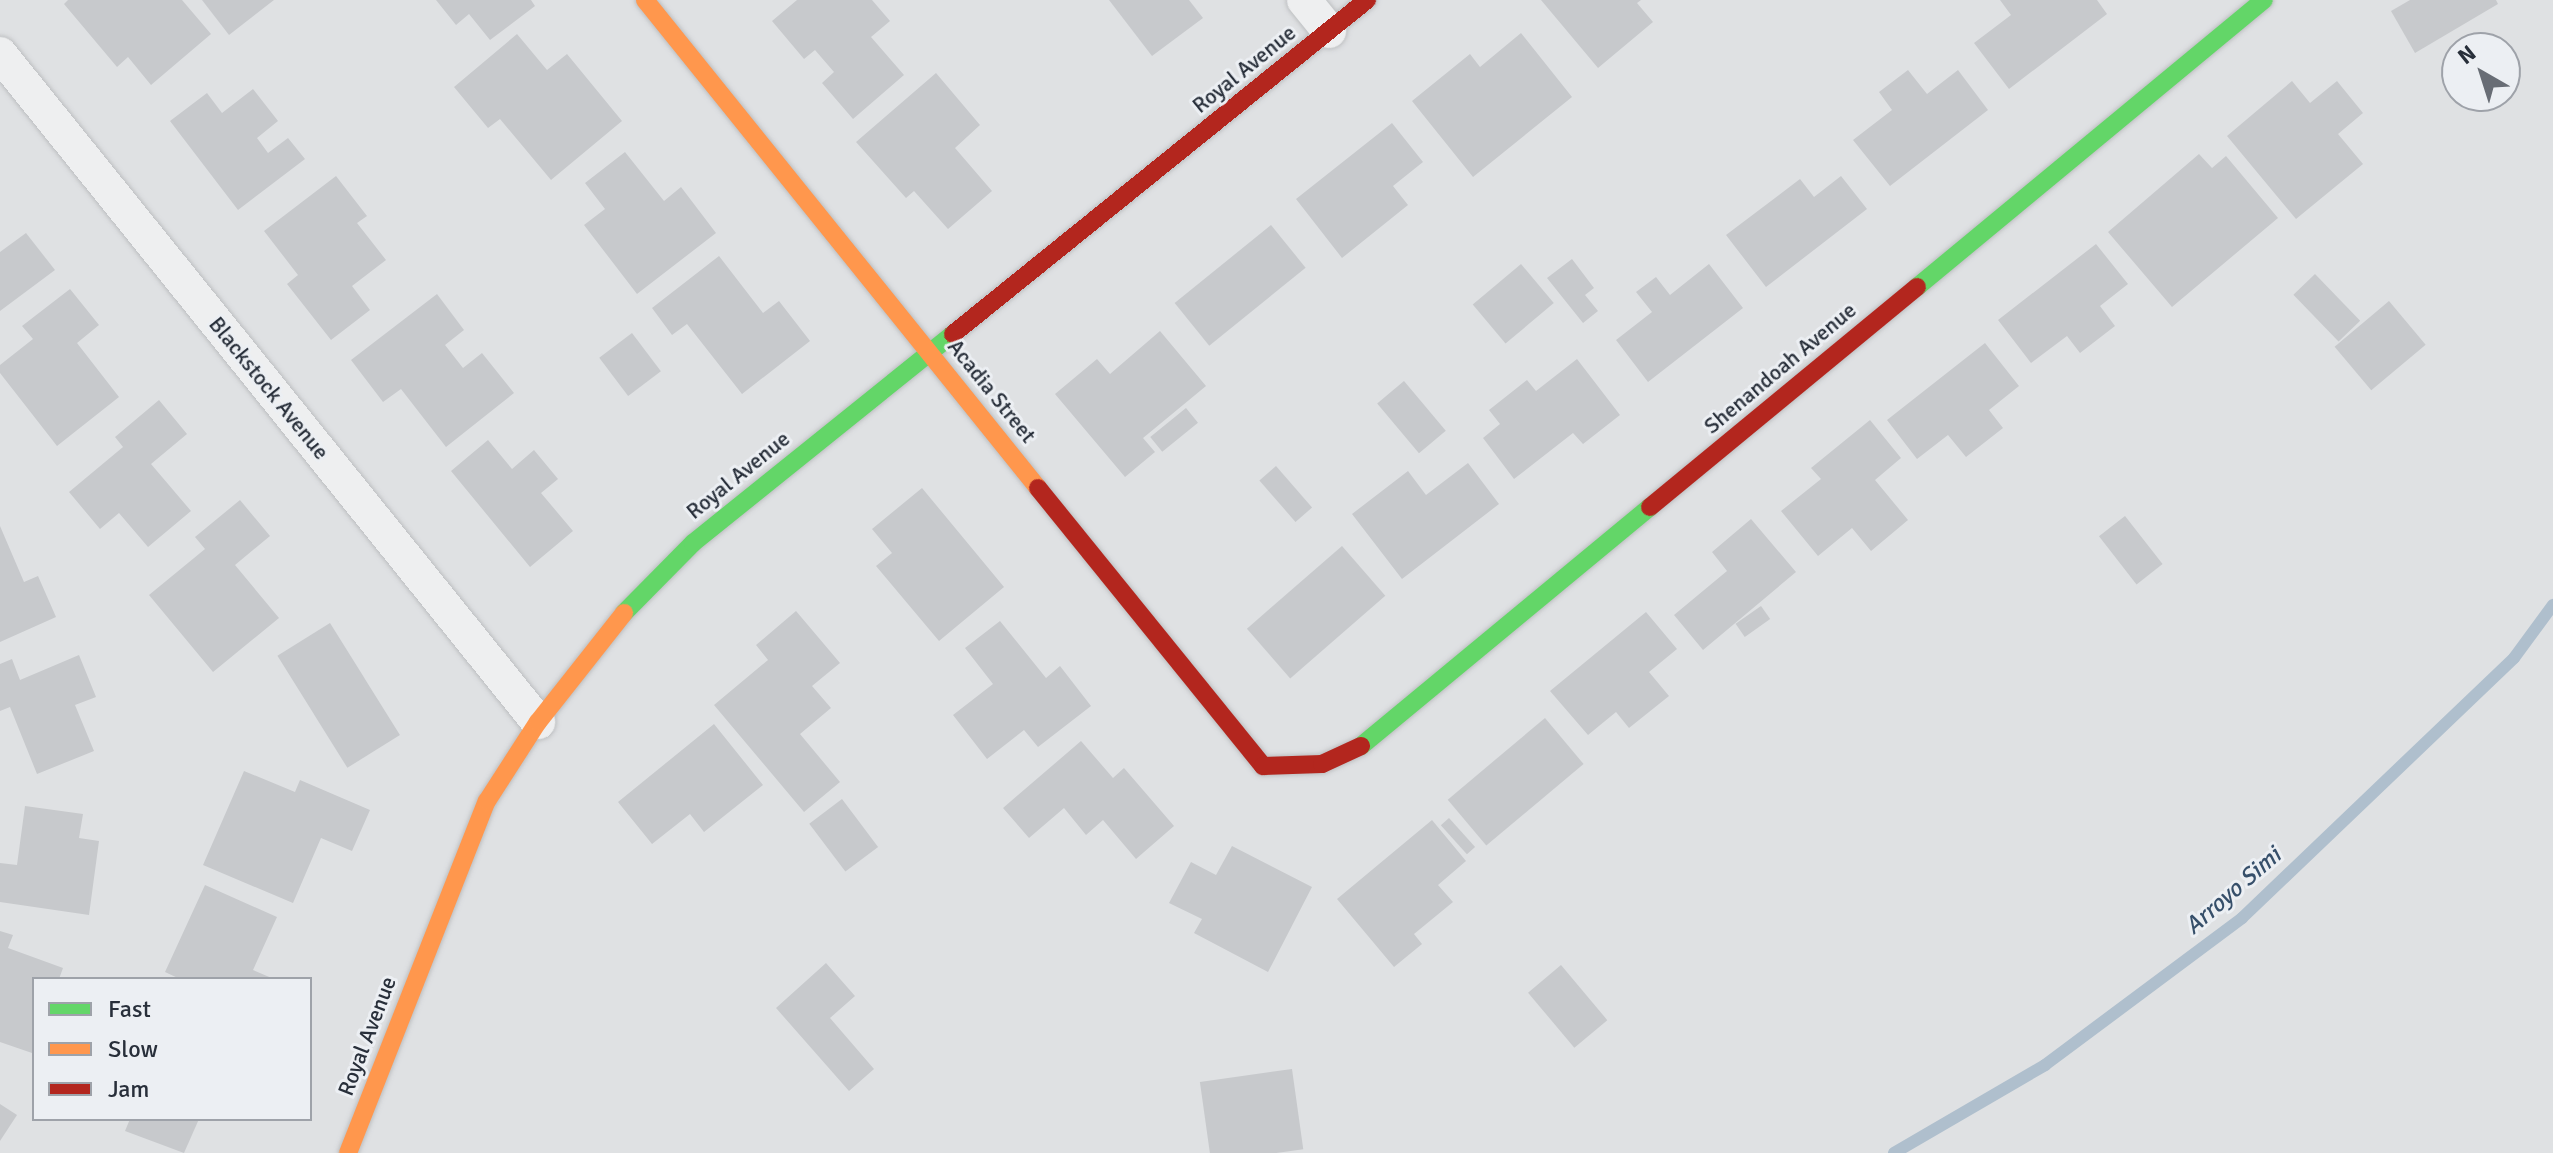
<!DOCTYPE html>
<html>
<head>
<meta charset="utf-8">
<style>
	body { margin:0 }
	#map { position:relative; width:2553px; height:1153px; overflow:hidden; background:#dfe1e3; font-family:Signika,sans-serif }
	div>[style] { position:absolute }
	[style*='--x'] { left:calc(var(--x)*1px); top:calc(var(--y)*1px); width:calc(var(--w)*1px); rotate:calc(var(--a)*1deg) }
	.stream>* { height:12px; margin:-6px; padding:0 6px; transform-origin:6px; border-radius:6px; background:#afbfcd }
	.building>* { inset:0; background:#c7c9cc; transform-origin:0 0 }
	.roads { filter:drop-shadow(0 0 2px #bdbfc1) drop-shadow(0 0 2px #bdbfc1) }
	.street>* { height:34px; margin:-17px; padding:0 17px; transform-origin:17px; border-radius:17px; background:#eeeff0 }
	.fast>* { height:18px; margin:-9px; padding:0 9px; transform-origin:9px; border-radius:9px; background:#63d668 }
	.slow>* { height:18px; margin:-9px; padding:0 9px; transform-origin:9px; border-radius:9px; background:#ff974d }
	.jam>* { height:18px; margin:-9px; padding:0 9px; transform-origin:9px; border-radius:9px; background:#b3261e }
	span { translate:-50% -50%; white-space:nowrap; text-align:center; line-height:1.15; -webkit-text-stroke:6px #eceff3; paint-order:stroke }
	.street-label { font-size:22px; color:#282f3a }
	.water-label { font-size:24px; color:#364f6a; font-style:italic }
	.legend { position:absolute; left:32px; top:977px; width:280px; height:144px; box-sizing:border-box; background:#eceff3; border:2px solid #9ea2a9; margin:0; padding:10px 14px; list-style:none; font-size:24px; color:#282f3a }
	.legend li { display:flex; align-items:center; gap:16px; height:40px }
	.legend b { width:40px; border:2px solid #9ea2a9 }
	.north { position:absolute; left:2441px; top:32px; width:80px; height:80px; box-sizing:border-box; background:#eceff3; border:2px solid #9ea2a9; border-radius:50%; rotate:321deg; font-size:22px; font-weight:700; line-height:32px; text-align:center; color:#282f3a }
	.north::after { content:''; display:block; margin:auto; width:28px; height:36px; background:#686d75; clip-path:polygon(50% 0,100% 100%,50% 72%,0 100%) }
</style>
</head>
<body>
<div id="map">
	<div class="stream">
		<div style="--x:1894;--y:1153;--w:175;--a:-30.2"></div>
		<div style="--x:2045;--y:1065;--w:246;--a:-36.7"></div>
		<div style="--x:2242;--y:918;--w:376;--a:-43.7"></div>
		<div style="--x:2514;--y:658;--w:66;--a:-53.7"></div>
	</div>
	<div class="building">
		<div style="clip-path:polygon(68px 0,182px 0,211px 34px,151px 85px,128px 57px,117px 67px,64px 4px)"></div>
		<div style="clip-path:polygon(202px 0,274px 0,229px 35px)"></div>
		<div style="clip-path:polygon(436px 0,531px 0,535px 6px,490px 40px,469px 14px,456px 25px)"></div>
		<div style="clip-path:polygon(797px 0,872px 0,890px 21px,871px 37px,904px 75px,853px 119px,822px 83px,834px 72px,815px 50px,804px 59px,772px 21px)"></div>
		<div style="clip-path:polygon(1109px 0,1189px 0,1203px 18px,1152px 56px)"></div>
		<div style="clip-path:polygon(1541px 0,1641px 0,1637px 3px,1653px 22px,1598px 68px)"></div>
		<div style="clip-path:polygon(2000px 0,2097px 0,2107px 14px,2009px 89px,1974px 43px,2011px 15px)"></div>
		<div style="clip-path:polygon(2410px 0,2496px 0,2498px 4px,2415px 53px,2391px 11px)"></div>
		<div style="clip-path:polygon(1521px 33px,1572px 97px,1473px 177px,1412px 101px,1470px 54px,1480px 67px)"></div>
		<div style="clip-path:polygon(517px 34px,547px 70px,567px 54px,622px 121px,551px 180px,500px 119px,488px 128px,454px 87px)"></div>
		<div style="clip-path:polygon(1908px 70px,1927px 94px,1958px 70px,1988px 110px,1890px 186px,1853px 140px,1892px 110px,1879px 92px)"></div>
		<div style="clip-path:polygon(936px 73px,980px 125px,955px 148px,992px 191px,948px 229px,914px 191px,906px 198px,856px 142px)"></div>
		<div style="clip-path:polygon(2292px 81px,2310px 103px,2337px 81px,2363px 113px,2338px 134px,2363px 164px,2296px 219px,2227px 136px)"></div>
		<div style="clip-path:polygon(253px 89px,278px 121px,257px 138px,268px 153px,288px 138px,305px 159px,238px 210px,170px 121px,207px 93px,222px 113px)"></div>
		<div style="clip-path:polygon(1392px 123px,1423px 162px,1393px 186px,1408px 205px,1342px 258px,1296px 199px)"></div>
		<div style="clip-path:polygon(625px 152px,664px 201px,681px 187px,716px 233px,637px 294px,584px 225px,605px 209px,585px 183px)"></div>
		<div style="clip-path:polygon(2199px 154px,2212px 168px,2226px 156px,2278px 218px,2172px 307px,2108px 232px)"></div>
		<div style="clip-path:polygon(336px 176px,367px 216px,357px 223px,386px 260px,352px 286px,370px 310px,331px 340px,287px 284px,298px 275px,264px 231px)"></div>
		<div style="clip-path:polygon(1841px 176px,1867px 209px,1766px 287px,1726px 235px,1800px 179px,1814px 197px)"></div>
		<div style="left:1271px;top:225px;width:55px;height:124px;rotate:51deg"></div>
		<div style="clip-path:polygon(26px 233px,55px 270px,0 311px,0 252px)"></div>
		<div style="clip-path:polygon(2096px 244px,2128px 284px,2100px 306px,2115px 326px,2080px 353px,2067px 336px,2031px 363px,1998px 320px)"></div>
		<div style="clip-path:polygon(719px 256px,763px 313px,779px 301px,810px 341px,742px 394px,687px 324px,672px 335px,652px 308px)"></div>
		<div style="clip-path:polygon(1572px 259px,1594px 288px,1585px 295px,1598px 311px,1583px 323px,1547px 278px)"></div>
		<div style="left:1521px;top:264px;width:51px;height:63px;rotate:50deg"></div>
		<div style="clip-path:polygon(1709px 264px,1743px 308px,1648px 382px,1616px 340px,1652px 312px,1636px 292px,1656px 277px,1670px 295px)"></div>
		<div style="left:2315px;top:274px;width:65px;height:30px;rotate:46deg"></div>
		<div style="clip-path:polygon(70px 289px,99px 325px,77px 343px,119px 397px,57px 446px,0 373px,0 365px,33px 339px,22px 326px)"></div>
		<div style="clip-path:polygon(437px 294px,464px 330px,445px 345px,463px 368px,482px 353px,514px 393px,446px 447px,401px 389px,383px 402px,351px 360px)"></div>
		<div style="left:2389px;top:301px;width:57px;height:71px;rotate:50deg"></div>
		<div style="clip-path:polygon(1160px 331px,1206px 386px,1143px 438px,1155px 452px,1125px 477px,1055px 394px,1097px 359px,1110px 374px)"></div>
		<div style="left:632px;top:333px;width:48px;height:41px;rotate:53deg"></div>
		<div style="clip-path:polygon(1985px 343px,2019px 386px,1989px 410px,2003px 428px,1966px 457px,1948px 435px,1917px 459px,1887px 420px)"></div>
		<div style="clip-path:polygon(1577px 359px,1620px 415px,1583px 444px,1573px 433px,1514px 479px,1483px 438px,1500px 424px,1489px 410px,1527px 380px,1536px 391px)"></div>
		<div style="left:1404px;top:381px;width:65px;height:35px;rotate:50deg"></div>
		<div style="clip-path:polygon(159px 400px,187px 434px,151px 464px,191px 511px,148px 547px,119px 513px,100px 529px,69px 492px,123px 447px,115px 437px)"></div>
		<div style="left:1186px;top:408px;width:19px;height:46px;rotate:51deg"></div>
		<div style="clip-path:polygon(1870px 420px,1901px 458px,1875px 480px,1908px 520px,1871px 551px,1852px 528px,1818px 556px,1781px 511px,1821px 479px,1811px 468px)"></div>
		<div style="clip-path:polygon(488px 440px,512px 469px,534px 450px,558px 479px,541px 493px,573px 531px,530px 567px,451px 471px)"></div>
		<div style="clip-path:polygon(1468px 463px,1499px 504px,1402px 579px,1352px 514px,1408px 471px,1426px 495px)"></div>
		<div style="left:1276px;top:466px;width:55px;height:22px;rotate:49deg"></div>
		<div style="clip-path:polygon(922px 488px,1004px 587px,939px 641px,876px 566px,892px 553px,872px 529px)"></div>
		<div style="clip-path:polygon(240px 500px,270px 536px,235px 565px,279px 618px,213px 672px,149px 595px,205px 549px,195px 537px)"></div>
		<div style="left:2125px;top:516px;width:61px;height:33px;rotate:52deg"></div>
		<div style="clip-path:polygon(1751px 519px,1796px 572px,1703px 650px,1674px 615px,1727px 571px,1712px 552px)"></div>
		<div style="clip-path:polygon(0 526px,24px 582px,38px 576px,56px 617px,0 642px)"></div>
		<div style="left:1342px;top:546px;width:66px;height:126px;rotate:49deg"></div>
		<div style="left:1761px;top:606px;width:16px;height:31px;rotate:55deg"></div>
		<div style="clip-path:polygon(796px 611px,840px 663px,812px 686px,831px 708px,800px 734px,840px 782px,804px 812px,714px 705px,768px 660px,756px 645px)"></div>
		<div style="clip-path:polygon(1646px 612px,1677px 649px,1649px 672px,1669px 696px,1629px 728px,1616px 712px,1588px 735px,1550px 691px)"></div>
		<div style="clip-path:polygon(1000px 621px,1046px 678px,1060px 666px,1091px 706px,1038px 747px,1024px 730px,987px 759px,953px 715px,993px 684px,965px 648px)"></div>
		<div style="left:330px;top:623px;width:132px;height:62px;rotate:58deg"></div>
		<div style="clip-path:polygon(79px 655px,96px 697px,75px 705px,94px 751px,37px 774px,10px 707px,0 711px,0 664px,12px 659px,20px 680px)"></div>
		<div style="left:1545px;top:718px;width:60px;height:127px;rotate:50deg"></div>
		<div style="clip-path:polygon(714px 724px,763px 785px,704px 832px,690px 814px,652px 844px,618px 802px)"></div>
		<div style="clip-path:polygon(1081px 741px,1113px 778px,1124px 768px,1174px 826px,1136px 859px,1103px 820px,1086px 835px,1064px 808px,1029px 838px,1003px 808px)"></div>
		<div style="clip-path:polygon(244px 771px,295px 792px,300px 780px,370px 810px,352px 851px,321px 838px,293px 903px,203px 865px)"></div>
		<div style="left:842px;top:799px;width:60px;height:41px;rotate:53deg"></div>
		<div style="clip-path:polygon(25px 806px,83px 814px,79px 838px,99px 841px,89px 915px,0 902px,0 863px,17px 865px)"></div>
		<div style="left:1449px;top:818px;width:39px;height:11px;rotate:48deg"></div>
		<div style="clip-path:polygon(1432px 820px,1466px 861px,1438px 885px,1453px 902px,1414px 934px,1422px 944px,1394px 967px,1337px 899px)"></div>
		<div style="clip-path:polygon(1232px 846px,1312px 887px,1268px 972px,1194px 933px,1202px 919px,1169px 903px,1191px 862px,1216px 875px)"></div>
		<div style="clip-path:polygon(205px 885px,277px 917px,253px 970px,274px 979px,180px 979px,165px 972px)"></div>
		<div style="clip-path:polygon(0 931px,13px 935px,8px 948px,63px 968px,59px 979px,34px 979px,32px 1053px,0 1042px)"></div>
		<div style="clip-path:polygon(826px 963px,855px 996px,830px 1018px,874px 1069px,849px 1091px,776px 1008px)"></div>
		<div style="left:1561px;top:965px;width:72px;height:43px;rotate:50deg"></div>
		<div style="left:1292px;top:1069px;width:81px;height:93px;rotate:82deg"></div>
		<div style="clip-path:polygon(0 1104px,17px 1115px,0 1141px)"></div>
		<div style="clip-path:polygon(130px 1119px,199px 1119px,184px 1153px,125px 1131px)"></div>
	</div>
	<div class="roads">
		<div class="street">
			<div style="--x:1304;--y:0;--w:40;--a:51"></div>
			<div style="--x:0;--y:54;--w:858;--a:51.15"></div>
		</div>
		<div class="fast">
			<div style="--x:1917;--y:287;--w:450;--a:-39.6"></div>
			<div style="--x:624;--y:613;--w:98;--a:-45.4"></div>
			<div style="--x:693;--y:543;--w:334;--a:-38.8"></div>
			<div style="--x:1361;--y:746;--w:375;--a:-39.6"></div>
		</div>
		<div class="slow">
			<div style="--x:645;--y:0;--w:627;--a:51.15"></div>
			<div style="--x:348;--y:1153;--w:378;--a:-68.5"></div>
			<div style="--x:487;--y:801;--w:94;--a:-57.2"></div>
			<div style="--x:538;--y:722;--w:139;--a:-51.7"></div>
		</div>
		<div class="jam">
			<div style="--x:953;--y:334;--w:532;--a:-38.9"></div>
			<div style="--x:1038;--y:488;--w:358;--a:51"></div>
			<div style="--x:1263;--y:766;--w:59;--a:-1.9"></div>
			<div style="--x:1322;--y:764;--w:43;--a:-24.8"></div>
			<div style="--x:1650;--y:507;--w:346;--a:-39.5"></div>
		</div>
	</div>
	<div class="street-label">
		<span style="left:1244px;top:69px;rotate:-39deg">Royal Avenue</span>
		<span style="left:1780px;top:368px;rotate:-40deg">Shenandoah Avenue</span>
		<span style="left:269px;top:388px;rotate:51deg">Blackstock Avenue</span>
		<span style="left:992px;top:391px;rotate:51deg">Acadia Street</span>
		<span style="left:738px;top:475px;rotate:-39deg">Royal Avenue</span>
		<span style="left:367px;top:1036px;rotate:-69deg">Royal Avenue</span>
	</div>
	<div class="water-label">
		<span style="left:2233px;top:891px;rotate:-41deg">Arroyo Simi</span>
	</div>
	<ul class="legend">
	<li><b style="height:10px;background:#63d668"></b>Fast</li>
	<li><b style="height:10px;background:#ff974d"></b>Slow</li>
	<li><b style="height:10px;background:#b3261e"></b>Jam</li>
	</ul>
	<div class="north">N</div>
</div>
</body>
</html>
